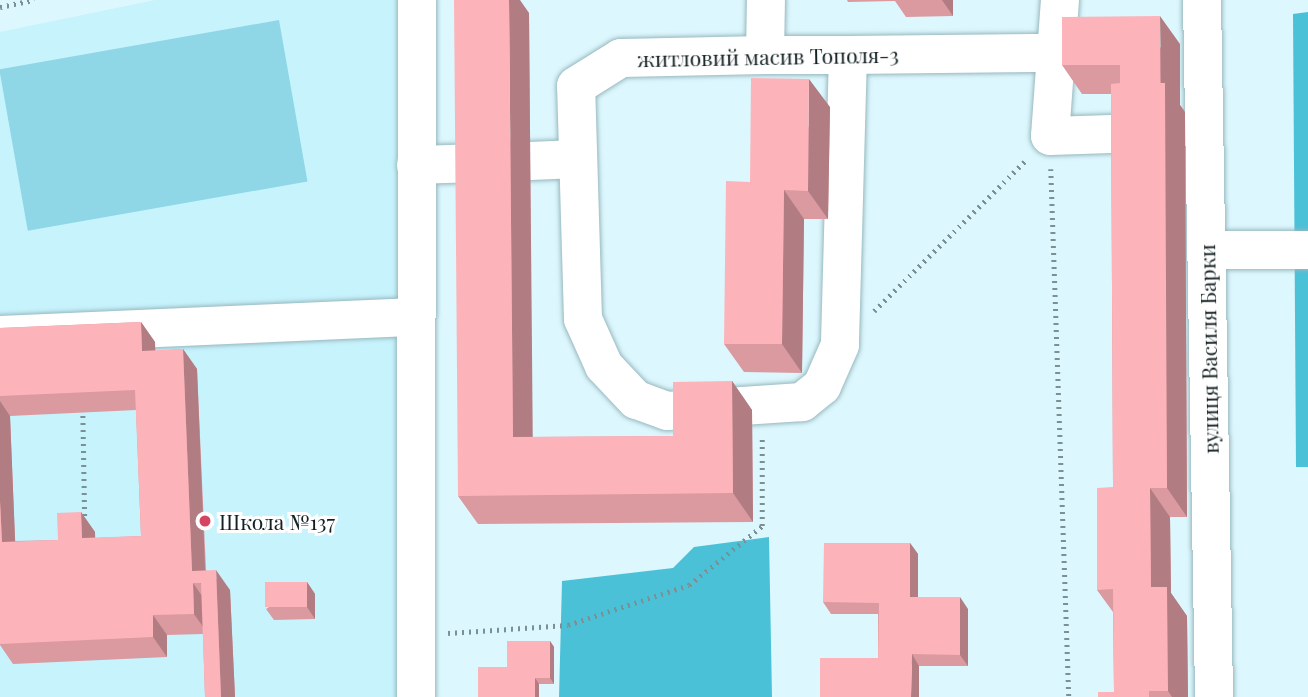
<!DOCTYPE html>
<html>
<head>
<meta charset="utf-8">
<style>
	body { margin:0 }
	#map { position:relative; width:1308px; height:697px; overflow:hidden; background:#dcf7fd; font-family:"Playfair Display",serif }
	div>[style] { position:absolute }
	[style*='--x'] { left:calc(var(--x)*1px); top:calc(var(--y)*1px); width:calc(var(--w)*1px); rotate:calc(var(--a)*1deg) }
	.built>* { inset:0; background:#c7f3fd }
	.green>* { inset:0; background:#8fd7e6; transform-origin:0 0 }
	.forest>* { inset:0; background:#4bc1d8 }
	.path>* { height:4.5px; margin-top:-2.25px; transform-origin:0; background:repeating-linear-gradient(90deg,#7b9094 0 2px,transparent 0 7px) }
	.roads { filter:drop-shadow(0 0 2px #97b8bf) drop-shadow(0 0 2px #97b8bf) }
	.minor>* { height:38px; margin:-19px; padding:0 19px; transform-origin:19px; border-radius:19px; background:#fff }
	.wall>* { inset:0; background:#da9aa0 }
	.shaded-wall>* { inset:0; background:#b17d82 }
	.building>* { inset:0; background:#fdb3ba; transform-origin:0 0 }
	.dots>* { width:19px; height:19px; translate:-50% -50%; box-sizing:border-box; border:4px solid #fefefe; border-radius:50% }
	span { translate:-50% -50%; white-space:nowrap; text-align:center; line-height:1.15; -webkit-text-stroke:6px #fefefe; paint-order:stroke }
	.street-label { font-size:21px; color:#142123 }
	.poi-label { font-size:21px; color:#142123 }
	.left { translate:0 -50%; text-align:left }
</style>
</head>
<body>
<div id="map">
	<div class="built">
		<div style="clip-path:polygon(155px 0,407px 0,408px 292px,389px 333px,408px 344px,411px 697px,0 697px,0 32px)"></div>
	</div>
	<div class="green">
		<div style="left:279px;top:20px;width:164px;height:284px;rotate:80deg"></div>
	</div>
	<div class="forest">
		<div style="clip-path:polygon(1308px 12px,1308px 467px,1296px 467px,1293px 14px)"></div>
		<div style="clip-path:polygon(769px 537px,772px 697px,559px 697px,562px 581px,673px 568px,694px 547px)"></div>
	</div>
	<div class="path">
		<div style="--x:0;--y:7;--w:35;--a:-12"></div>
		<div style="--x:1051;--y:169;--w:528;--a:88.05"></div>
		<div style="--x:874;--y:311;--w:216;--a:-44.8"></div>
		<div style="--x:83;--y:409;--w:114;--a:89"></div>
		<div style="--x:448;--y:633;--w:120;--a:-3.8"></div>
		<div style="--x:568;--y:625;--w:127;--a:-18.3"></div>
		<div style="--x:689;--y:585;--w:94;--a:-38.9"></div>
		<div style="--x:762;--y:526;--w:91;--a:-90"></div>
	</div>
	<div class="roads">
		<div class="minor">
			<div style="--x:1060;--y:0;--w:136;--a:94.2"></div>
			<div style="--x:1050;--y:136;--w:61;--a:-1.9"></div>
			<div style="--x:1202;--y:0;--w:697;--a:89.01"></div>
			<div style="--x:765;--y:55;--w:55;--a:-89"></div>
			<div style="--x:848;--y:55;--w:290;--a:91.6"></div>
			<div style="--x:840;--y:345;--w:45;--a:113.7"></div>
			<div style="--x:822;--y:386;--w:26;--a:141"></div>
			<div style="--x:802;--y:402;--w:135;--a:176.2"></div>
			<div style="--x:667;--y:411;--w:33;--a:-160"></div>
			<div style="--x:636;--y:400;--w:47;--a:-133.3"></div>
			<div style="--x:604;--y:366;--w:51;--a:-114.1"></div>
			<div style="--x:583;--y:319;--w:233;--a:-91.7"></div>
			<div style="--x:576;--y:86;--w:53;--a:-31.9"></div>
			<div style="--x:621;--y:58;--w:144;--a:-1.2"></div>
			<div style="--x:765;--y:55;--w:83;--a:0"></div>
			<div style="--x:848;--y:55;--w:208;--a:-0.6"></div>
			<div style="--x:530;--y:161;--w:47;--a:-2.4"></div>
			<div style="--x:416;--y:165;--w:59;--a:-1.9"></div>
			<div style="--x:1206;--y:250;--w:102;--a:0"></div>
			<div style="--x:0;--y:335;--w:414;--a:-2.5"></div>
			<div style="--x:416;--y:697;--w:697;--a:-89.92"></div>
		</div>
	</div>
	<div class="wall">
		<div style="clip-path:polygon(847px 0,953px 0,953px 16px,906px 17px,895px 1px,848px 2px)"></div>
		<div style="clip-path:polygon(529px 13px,532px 437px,673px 436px,732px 381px,752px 410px,753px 522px,478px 524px,458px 496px)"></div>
		<div style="clip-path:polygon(1180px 44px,1180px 105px,1185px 112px,1187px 517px,1170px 517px,1171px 593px,1187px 616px,1188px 697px,1098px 697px,1114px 692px,1113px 612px,1097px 590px,1113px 487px,1111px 94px,1082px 94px,1062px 65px)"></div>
		<div style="clip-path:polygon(830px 107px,828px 219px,804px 219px,802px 373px,744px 372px,724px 344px,750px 182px)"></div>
		<div style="clip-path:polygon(evenodd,141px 322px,155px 342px,155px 351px,183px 349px,197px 369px,206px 570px,230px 590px,235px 697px,205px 697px,203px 634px,167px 635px,167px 657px,13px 664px,0 645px,0 328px,141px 322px,136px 410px,141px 536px,95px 538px,95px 532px,81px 512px,58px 540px,15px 541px,10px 416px,136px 410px)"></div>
		<div style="clip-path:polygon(910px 543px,918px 554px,918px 597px,968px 609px,968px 666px,919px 666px,878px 658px,878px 614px,831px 614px,823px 602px)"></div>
		<div style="clip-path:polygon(307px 582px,315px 594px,315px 619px,274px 620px,266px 609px)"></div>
		<div style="clip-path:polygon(550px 641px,554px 647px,554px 684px,539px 684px,507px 667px)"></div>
	</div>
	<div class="shaded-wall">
		<div style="clip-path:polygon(509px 0,520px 0,529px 13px,533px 466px,513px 437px)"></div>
		<div style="clip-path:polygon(942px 0,953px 0,953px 16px)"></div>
		<div style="clip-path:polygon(1160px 16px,1180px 44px,1180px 105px,1185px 112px,1187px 517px,1167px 488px)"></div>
		<div style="clip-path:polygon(809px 79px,830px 107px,828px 219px,808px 191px)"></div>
		<div style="clip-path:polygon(784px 190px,804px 219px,802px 373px,782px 344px)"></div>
		<div style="clip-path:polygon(141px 322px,155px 342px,156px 371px,142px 351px)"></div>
		<div style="clip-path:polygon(183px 349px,197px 369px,206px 591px,192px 571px)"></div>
		<div style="clip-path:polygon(732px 381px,752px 410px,753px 522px,733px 493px)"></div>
		<div style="clip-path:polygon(0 401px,10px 416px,16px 562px,2px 542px,0 501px)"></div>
		<div style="clip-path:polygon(1150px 488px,1170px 517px,1171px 593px,1187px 616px,1188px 697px,1172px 697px,1168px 691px,1151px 587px)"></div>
		<div style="clip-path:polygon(81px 512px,95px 532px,96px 558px,82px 538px)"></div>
		<div style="clip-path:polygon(910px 543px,918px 554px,918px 609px,910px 597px)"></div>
		<div style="clip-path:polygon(216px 570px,230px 590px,235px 697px,221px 697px)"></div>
		<div style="clip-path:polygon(307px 582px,315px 594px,315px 619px,307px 607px)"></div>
		<div style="clip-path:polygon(193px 583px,207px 603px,208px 634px,194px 614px)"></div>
		<div style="clip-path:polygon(960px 597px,968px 609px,968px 666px,960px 655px)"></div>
		<div style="clip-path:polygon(153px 615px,167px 635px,167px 657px,153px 637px)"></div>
		<div style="clip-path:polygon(550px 641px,554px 647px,554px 684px,550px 678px)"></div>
		<div style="clip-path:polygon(912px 654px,919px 666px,919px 697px,911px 697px)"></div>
		<div style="clip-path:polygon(535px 678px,539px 684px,539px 697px,535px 697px)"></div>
	</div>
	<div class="building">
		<div style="clip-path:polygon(454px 0,509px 0,513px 437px,673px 436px,673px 382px,732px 381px,733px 493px,458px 496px)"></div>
		<div style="clip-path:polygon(1160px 16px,1160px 83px,1165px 83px,1167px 488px,1150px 488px,1151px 587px,1167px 587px,1168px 691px,1149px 691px,1149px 697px,1098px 697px,1098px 692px,1114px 692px,1113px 589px,1097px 590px,1097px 488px,1113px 487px,1111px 84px,1120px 83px,1120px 65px,1062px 65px,1062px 17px)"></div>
		<div style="clip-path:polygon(751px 78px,809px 79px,808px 191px,784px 190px,782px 344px,724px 344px,726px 181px,750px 182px)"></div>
		<div style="clip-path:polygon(141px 322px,142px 351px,183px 349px,192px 571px,216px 570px,221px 697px,205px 697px,201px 583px,193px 583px,194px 614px,153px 615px,153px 637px,0 644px,0 501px,2px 542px,58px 540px,57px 513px,81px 512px,82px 538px,141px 536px,135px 390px,0 396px,0 328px)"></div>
		<div style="clip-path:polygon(824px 543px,910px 543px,910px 597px,960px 597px,960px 655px,912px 654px,911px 697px,820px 697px,820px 658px,878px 658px,879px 603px,823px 602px)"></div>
		<div style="left:307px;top:582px;width:25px;height:42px;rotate:90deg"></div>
		<div style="clip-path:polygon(507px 641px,550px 641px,550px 678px,535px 678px,535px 697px,478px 697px,478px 667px,507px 667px)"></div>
	</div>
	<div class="dots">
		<div style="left:205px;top:521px;background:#d54561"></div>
	</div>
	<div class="street-label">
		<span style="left:768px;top:56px;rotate:-1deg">житловий масив Тополя-3</span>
		<span style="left:1208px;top:349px;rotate:-91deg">вулиця Василя Барки</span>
	</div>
	<div class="poi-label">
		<span class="left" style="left:219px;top:521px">Школа №137</span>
	</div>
</div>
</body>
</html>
